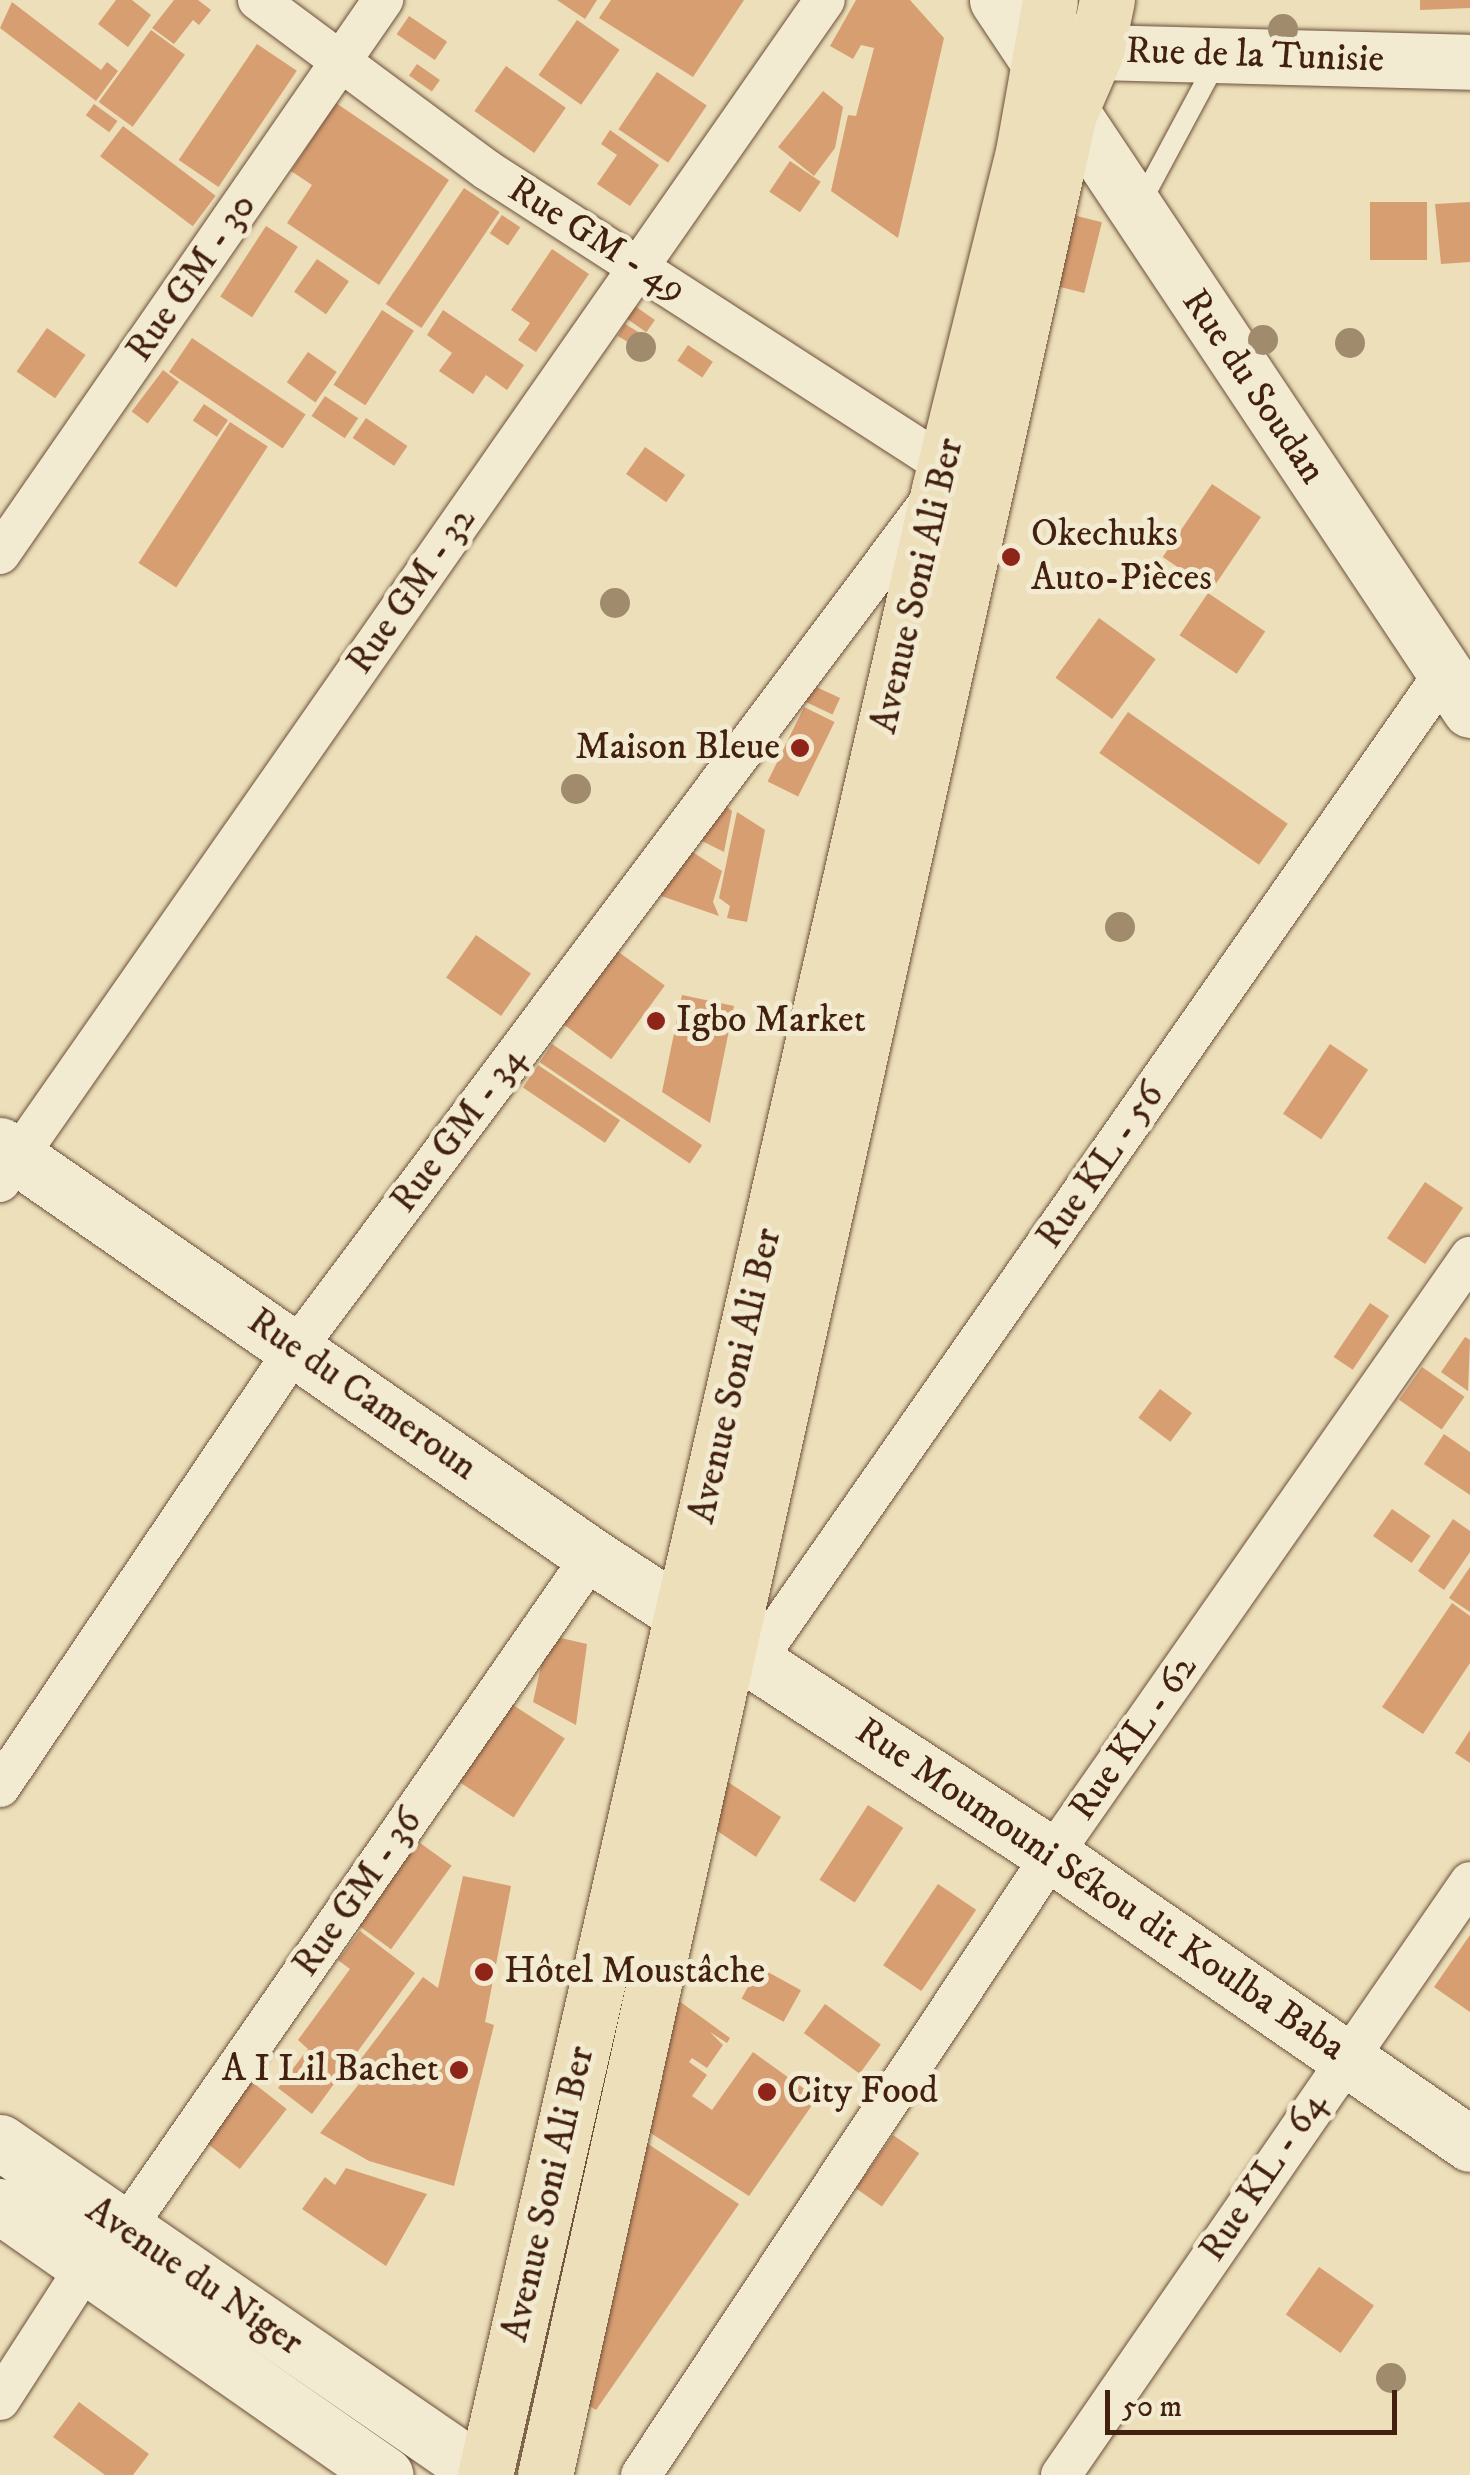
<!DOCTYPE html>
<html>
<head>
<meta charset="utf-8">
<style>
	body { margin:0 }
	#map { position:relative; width:1470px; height:2475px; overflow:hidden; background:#ecdfb9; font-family:"IM FELL DW Pica",serif }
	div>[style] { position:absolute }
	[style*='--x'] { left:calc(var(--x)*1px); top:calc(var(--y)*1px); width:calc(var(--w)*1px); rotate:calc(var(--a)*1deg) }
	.building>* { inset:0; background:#d79e72; transform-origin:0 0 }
	.roads { filter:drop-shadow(0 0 2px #6d503a) drop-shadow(0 0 2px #6d503a) }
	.lane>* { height:20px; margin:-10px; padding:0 10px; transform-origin:10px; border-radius:10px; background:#f3ead2 }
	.street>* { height:40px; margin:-20px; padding:0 20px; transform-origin:20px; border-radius:20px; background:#f3ead2 }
	.secondary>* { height:55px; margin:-27.5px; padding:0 27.5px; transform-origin:27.5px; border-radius:27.5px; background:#f3ead2 }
	.primary>* { height:55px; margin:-27.5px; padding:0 27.5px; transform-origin:27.5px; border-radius:27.5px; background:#ecdfb9 }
	.trees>* { width:30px; height:30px; margin:-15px; border-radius:50%; background:#a08c6d }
	.dots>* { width:28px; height:28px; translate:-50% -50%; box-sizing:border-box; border:5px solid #f3ead2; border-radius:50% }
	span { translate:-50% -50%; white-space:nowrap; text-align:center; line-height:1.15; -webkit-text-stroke:10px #f3ead2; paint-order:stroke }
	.street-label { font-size:38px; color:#43210f }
	.poi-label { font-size:38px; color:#43210f }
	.left { translate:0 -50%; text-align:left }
	.right { translate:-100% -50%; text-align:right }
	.scale { position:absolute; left:1105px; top:2390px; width:292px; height:45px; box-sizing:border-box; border:5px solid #43210f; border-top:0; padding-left:12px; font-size:30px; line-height:35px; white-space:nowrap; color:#43210f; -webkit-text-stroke:8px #f3ead2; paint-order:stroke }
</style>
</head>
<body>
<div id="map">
	<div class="building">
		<div style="clip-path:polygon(116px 0,132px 0,151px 15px,128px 47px,98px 24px)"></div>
		<div style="clip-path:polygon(174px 0,198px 0,211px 10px,199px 25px,193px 20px,174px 44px,152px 28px)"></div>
		<div style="clip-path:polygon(557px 0,597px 0,585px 19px)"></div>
		<div style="clip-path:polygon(611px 0,744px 0,693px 77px,599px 18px)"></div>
		<div style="clip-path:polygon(856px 0,910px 0,944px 38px,898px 238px,831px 191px,848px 115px,856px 116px,874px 48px,861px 45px,853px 59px,830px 46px)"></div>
		<div style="clip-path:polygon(1420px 0,1470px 0,1470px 8px,1420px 10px)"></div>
		<div style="clip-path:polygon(12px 2px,101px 70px,107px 62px,118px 71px,96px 101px,0 28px)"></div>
		<div style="left:409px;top:16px;width:46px;height:22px;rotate:34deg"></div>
		<div style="left:577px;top:20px;width:52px;height:67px;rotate:35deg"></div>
		<div style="left:151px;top:30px;width:42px;height:89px;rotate:36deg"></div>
		<div style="left:257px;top:44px;width:48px;height:140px;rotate:34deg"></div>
		<div style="left:417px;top:64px;width:28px;height:14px;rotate:35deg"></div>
		<div style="left:506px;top:66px;width:73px;height:55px;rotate:35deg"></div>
		<div style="left:657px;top:72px;width:60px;height:69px;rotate:34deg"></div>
		<div style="clip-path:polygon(823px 91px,843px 107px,835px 148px,814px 176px,778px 147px)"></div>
		<div style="clip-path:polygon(336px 103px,449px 180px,379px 285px,287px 223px,312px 185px,291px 171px)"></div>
		<div style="left:94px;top:104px;width:29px;height:14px;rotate:36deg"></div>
		<div style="left:123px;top:126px;width:116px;height:38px;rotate:37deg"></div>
		<div style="clip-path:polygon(610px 130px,659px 165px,630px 206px,597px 184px,617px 155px,601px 144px)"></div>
		<div style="left:790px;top:161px;width:37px;height:37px;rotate:34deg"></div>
		<div style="left:464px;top:188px;width:43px;height:140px;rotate:34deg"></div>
		<div style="left:1370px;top:202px;width:57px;height:58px"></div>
		<div style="clip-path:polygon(1470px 202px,1470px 262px,1441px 264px,1435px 204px)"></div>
		<div style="left:1069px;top:214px;width:34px;height:73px;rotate:14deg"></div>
		<div style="left:502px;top:215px;width:22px;height:22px;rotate:34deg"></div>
		<div style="left:266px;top:226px;width:38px;height:84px;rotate:33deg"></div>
		<div style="clip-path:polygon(552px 249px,589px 274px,536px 352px,518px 340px,530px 323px,511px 310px)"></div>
		<div style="left:317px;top:259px;width:39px;height:40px;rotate:35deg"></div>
		<div style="left:632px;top:304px;width:28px;height:15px;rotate:35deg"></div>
		<div style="left:382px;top:310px;width:38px;height:89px;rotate:33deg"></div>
		<div style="clip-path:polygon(443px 310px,524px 365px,507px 390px,486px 375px,473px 394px,439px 371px,452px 353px,427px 335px)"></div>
		<div style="left:625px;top:324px;width:17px;height:14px;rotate:31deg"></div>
		<div style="left:47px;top:328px;width:47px;height:53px;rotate:35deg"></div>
		<div style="left:192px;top:338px;width:137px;height:41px;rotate:34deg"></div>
		<div style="left:688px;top:345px;width:30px;height:19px;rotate:34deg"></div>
		<div style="left:308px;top:352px;width:35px;height:37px;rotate:35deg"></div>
		<div style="left:163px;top:370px;width:20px;height:52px;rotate:37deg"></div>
		<div style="left:325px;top:396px;width:40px;height:24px;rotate:34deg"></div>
		<div style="left:204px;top:404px;width:29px;height:20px;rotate:34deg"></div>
		<div style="left:366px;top:418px;width:50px;height:24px;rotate:34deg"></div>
		<div style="left:230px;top:422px;width:45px;height:168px;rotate:33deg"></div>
		<div style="left:645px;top:447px;width:49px;height:33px;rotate:35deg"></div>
		<div style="left:1212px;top:484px;width:59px;height:88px;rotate:34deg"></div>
		<div style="left:1208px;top:593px;width:69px;height:51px;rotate:34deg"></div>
		<div style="left:1099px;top:618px;width:70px;height:74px;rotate:36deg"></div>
		<div style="left:812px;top:685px;width:31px;height:18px;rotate:25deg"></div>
		<div style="left:804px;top:707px;width:34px;height:83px;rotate:26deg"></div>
		<div style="left:1128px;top:712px;width:195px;height:50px;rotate:35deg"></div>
		<div style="clip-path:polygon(715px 797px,732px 811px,724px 852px,688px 834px)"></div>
		<div style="clip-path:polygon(737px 812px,765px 830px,747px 922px,727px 918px,730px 906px,719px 898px)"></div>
		<div style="clip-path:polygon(680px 844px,722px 871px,713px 902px,719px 916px,647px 891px)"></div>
		<div style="left:476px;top:935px;width:67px;height:52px;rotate:35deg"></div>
		<div style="left:613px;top:948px;width:64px;height:91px;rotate:36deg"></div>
		<div style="clip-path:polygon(682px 995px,734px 1006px,710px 1123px,662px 1092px)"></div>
		<div style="left:552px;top:1044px;width:181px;height:22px;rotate:34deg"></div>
		<div style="left:1330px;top:1044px;width:46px;height:84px;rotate:34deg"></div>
		<div style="left:538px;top:1065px;width:99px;height:27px;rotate:34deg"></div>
		<div style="left:1425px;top:1182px;width:46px;height:68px;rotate:34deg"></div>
		<div style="left:1370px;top:1303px;width:23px;height:65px;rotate:34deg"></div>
		<div style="clip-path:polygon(1465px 1337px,1470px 1340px,1468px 1391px,1441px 1372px)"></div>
		<div style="left:1422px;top:1367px;width:52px;height:40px;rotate:35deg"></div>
		<div style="left:1160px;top:1389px;width:40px;height:36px;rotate:37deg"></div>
		<div style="clip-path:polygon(1444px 1434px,1470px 1452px,1470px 1495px,1424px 1464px)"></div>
		<div style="left:1392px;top:1509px;width:47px;height:33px;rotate:35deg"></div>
		<div style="clip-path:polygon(1453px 1519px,1470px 1531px,1470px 1552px,1444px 1590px,1418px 1571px)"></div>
		<div style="clip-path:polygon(1470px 1567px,1470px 1612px,1449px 1598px)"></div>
		<div style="clip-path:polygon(1452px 1603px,1470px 1616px,1470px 1663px,1423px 1734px,1382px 1707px)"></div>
		<div style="clip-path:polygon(548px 1635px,587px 1644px,576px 1725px,533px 1702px)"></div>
		<div style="left:507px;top:1701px;width:69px;height:94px;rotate:33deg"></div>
		<div style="clip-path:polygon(1470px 1730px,1470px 1763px,1455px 1753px)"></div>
		<div style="clip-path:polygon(728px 1782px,781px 1817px,756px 1857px,713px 1828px)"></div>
		<div style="left:868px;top:1805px;width:42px;height:89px;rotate:33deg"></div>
		<div style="left:416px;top:1840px;width:44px;height:103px;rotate:36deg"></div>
		<div style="clip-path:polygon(463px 1876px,511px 1886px,485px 2022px,494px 2025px,454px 2186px,369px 2161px,320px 2133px,359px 2084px,348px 2076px,423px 1977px,438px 1988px)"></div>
		<div style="left:938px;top:1884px;width:46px;height:98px;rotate:34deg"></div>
		<div style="clip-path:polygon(360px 1931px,415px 1973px,312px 2114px,278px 2088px,308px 2049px,298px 2040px,350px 1969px,338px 1960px)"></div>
		<div style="clip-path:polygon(1470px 1935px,1470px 2012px,1434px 1987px)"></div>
		<div style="left:759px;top:1967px;width:48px;height:36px;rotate:29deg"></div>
		<div style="clip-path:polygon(664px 1990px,730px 2038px,727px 2043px,710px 2032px,723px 2045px,707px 2068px,692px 2058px,689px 2062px,707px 2075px,692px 2096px,712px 2110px,753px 2052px,817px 2098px,749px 2196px,635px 2123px)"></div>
		<div style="left:825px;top:2004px;width:69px;height:36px;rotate:36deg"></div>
		<div style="left:252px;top:2082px;width:44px;height:76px;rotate:38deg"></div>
		<div style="clip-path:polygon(633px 2134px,739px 2204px,596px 2410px,571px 2395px)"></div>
		<div style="left:893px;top:2135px;width:32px;height:65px;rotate:35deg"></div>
		<div style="clip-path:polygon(346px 2168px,427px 2194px,386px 2266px,302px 2209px,325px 2177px,335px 2185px)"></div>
		<div style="left:1319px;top:2267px;width:67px;height:58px;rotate:35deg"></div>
		<div style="clip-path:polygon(79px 2402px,149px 2454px,133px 2475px,105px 2475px,53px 2437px)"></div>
	</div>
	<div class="roads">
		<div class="lane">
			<div style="--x:1140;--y:204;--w:161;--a:-61.8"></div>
		</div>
		<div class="street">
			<div style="--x:258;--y:0;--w:285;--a:36.6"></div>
			<div style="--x:487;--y:170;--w:546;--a:32.82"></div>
			<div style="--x:0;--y:554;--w:674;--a:-55.34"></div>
			<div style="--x:0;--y:1182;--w:1441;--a:-55.09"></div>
			<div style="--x:756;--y:1660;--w:1205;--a:-55.11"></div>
			<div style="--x:0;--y:1787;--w:529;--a:-56.01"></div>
			<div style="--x:296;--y:1348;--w:1059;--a:-53.17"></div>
			<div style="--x:124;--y:2230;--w:821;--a:-55.23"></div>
			<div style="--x:0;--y:2400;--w:161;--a:-57.2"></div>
			<div style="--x:641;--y:2475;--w:744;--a:-56.46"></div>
			<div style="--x:1052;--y:1855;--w:730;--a:-55.05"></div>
			<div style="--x:1061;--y:2475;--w:720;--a:-55.41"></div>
		</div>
		<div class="secondary">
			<div style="--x:997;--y:0;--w:853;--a:56.33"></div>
			<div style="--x:1052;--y:33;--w:48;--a:23.4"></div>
			<div style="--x:1096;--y:52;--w:374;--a:1.5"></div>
			<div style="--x:0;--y:1145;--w:721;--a:34.77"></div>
			<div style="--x:592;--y:1556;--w:549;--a:33.02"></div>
			<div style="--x:1052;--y:1855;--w:508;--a:34.66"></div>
			<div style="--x:0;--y:2142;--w:587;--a:34.53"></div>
			<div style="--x:0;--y:2206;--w:470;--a:34.9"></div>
		</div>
		<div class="primary">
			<div style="--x:485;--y:2475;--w:2037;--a:-77.12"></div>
			<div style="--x:939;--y:489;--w:347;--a:-76"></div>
			<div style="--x:1023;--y:152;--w:154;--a:-79.9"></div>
			<div style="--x:545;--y:2475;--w:2418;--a:-77.49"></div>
			<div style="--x:1069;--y:114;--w:68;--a:-66.5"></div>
			<div style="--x:1096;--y:52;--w:53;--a:-78.1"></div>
		</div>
	</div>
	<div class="trees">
		<div style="left:1283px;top:29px"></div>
		<div style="left:1263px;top:340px"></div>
		<div style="left:1350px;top:343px"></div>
		<div style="left:641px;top:347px"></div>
		<div style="left:615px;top:603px"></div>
		<div style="left:576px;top:789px"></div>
		<div style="left:1120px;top:927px"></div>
		<div style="left:1391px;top:2378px"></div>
	</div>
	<div class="dots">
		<div style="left:1011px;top:557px;background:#8f2418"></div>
		<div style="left:800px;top:748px;background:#8f2418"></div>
		<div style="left:656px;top:1021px;background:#8f2418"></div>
		<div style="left:484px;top:1972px;background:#8f2418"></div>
		<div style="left:459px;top:2070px;background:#8f2418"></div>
		<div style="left:767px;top:2092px;background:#8f2418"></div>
	</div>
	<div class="street-label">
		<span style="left:1255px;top:56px;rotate:2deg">Rue de la Tunisie</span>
		<span style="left:597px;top:240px;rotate:32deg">Rue GM - 49</span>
		<span style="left:192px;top:278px;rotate:-55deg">Rue GM - 30</span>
		<span style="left:1253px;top:387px;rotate:56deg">Rue du Soudan</span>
		<span style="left:918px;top:586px;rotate:-77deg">Avenue Soni Ali Ber</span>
		<span style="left:412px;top:591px;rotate:-55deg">Rue GM - 32</span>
		<span style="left:459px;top:1130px;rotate:-53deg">Rue GM - 34</span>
		<span style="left:1101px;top:1166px;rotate:-55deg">Rue KL - 56</span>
		<span style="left:736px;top:1376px;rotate:-77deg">Avenue Soni Ali Ber</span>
		<span style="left:362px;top:1395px;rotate:35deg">Rue du Cameroun</span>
		<span style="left:1134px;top:1738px;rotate:-55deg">Rue KL - 62</span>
		<span style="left:1100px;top:1890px;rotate:34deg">Rue Moumouni Sékou dit Koulba Baba</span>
		<span style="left:358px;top:1893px;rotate:-55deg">Rue GM - 36</span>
		<span style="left:1264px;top:2177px;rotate:-56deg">Rue KL - 64</span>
		<span style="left:549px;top:2194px;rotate:-77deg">Avenue Soni Ali Ber</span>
		<span style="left:194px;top:2277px;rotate:34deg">Avenue du Niger</span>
	</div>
	<div class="poi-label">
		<span class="left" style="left:1031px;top:557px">Okechuks<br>Auto-Pièces</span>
		<span class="right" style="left:780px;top:748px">Maison Bleue</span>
		<span class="left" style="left:676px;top:1021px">Igbo Market</span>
		<span class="left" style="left:504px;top:1972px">Hôtel Moustâche</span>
		<span class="right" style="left:439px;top:2070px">A I Lil Bachet</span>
		<span class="left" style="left:787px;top:2092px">City Food</span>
	</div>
	<div class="scale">50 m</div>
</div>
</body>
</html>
